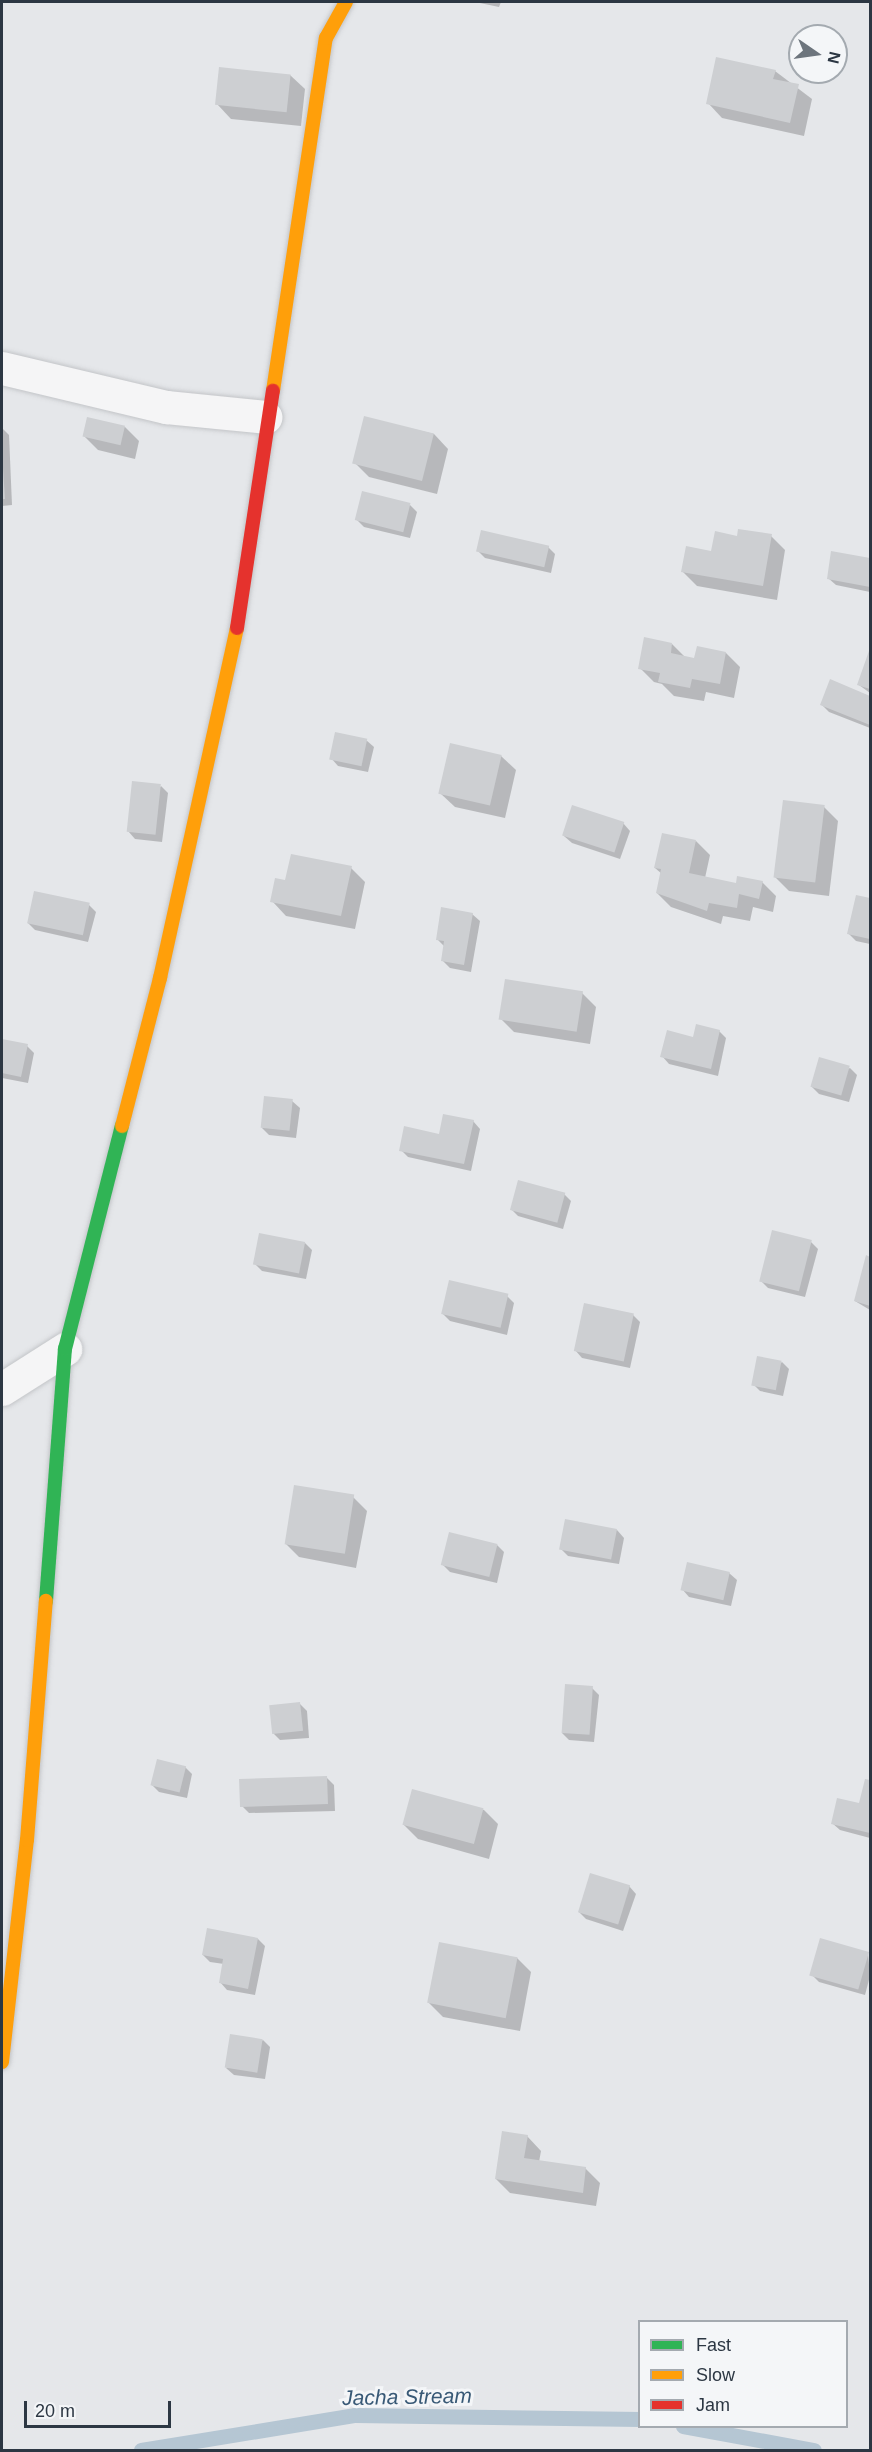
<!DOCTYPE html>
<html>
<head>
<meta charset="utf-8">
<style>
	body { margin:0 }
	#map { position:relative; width:872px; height:2452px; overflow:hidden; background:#e5e7ea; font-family:Helvetica,sans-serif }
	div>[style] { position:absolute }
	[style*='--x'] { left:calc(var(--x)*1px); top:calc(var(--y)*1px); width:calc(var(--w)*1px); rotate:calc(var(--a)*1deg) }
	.shadow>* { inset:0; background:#0003 }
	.stream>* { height:15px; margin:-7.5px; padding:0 7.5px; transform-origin:7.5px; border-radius:7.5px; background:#b5c6d3 }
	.building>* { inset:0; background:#cdcfd2; transform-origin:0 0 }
	.roads { filter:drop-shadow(0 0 2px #c3c5c8) drop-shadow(0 0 2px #c3c5c8) }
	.street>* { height:33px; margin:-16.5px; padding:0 16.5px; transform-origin:16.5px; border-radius:16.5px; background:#f5f5f6 }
	.fast>* { height:14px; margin:-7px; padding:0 7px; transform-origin:7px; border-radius:7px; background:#30b455 }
	.slow>* { height:14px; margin:-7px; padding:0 7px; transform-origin:7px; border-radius:7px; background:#ff9f0a }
	.jam>* { height:14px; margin:-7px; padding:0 7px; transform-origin:7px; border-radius:7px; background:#e5322d }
	span { translate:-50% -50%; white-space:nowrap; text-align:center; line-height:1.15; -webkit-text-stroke:6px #f4f6f8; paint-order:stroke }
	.water-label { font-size:21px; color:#385976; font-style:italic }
	.frame { position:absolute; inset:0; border:3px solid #2c3743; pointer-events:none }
	.legend { position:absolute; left:638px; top:2320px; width:210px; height:108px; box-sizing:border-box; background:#f4f6f8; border:2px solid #a4aab0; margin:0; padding:8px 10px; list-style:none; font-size:18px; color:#2c3743 }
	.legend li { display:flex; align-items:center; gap:12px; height:30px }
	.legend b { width:30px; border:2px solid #a4aab0 }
	.north { position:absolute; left:788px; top:24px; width:60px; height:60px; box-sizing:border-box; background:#f4f6f8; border:2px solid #a4aab0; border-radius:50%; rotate:103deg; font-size:16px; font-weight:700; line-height:24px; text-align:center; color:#2c3743 }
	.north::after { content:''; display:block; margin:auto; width:21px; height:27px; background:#6d757d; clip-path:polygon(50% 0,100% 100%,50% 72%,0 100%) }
	.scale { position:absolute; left:24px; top:2401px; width:147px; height:27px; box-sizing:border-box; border:3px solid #2c3743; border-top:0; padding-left:8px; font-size:18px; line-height:21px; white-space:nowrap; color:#2c3743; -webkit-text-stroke:4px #f4f6f8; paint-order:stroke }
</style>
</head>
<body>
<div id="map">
	<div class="shadow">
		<div style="clip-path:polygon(475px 2px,501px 2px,499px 7px)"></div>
		<div style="clip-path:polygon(775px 71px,812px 99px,804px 136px,722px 118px,708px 103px)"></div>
		<div style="clip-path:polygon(290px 75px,305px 89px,301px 126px,231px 119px,217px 104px)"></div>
		<div style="clip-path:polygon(365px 418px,434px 434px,448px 449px,437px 494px,369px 477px,355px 463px)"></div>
		<div style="clip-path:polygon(125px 427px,139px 441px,135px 459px,98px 450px,84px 436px)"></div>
		<div style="clip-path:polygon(2px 428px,9px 435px,12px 505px,2px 506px)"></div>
		<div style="clip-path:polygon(410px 505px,417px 512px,410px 538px,364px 527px,357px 520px)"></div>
		<div style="clip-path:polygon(771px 536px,785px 550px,777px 600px,697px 586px,683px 572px,739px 538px)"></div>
		<div style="clip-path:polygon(548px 547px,555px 554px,551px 573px,485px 558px,478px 551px)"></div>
		<div style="clip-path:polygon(833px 553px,870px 560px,870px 592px,836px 585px,828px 578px)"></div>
		<div style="clip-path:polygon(672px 644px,685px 657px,695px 659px,726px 653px,740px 667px,734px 698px,706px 692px,704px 701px,674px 696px,662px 684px,654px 682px,640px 668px)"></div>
		<div style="clip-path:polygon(870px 652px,870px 693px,859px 685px)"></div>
		<div style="clip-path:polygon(831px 681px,870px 697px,870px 728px,829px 712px,822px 705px)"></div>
		<div style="clip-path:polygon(366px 740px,374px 747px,368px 772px,338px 766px,331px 758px)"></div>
		<div style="clip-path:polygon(501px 756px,516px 770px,505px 818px,455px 807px,440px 793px)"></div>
		<div style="clip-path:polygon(161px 786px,168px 793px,162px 842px,135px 839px,128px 831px)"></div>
		<div style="clip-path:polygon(824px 807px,838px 821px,829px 896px,789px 891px,775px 877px)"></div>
		<div style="clip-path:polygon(623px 823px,630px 831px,620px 859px,572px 843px,564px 836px)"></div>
		<div style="clip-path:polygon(696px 841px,710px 855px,705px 878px,737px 885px,762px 882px,776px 896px,773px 912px,753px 907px,750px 921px,723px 916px,721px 924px,671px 907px,657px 893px,662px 874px,655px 868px)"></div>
		<div style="clip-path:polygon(351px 868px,365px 882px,355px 929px,286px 916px,272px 901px,287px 882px)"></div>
		<div style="clip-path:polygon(857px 897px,870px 900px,870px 944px,856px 941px,849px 934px)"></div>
		<div style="clip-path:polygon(89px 905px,96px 912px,88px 942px,35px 930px,28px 923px)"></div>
		<div style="clip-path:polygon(472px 914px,480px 921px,471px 972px,450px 968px,443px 961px,445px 947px,438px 940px)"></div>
		<div style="clip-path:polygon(582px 993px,596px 1007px,590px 1044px,514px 1032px,500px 1018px)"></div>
		<div style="clip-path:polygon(719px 1031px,726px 1038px,718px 1076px,669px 1064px,662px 1056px,694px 1039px)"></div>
		<div style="clip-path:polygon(2px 1040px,27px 1046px,34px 1053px,28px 1083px,2px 1078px)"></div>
		<div style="clip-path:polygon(850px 1068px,857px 1075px,849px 1102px,819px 1094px,812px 1087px)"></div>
		<div style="clip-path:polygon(292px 1101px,300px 1108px,296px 1138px,269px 1135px,262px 1128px)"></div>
		<div style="clip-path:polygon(473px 1121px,480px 1129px,471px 1171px,408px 1157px,401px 1150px)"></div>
		<div style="clip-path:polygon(564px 1194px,571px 1201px,563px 1229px,518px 1216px,511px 1209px)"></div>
		<div style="clip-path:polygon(811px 1242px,818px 1249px,805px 1297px,768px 1288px,761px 1281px)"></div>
		<div style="clip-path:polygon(305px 1243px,312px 1250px,306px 1279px,262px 1271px,255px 1264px)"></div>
		<div style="clip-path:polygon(867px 1257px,870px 1258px,870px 1310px,855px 1301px)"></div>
		<div style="clip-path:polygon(507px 1296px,514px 1303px,507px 1335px,450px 1321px,442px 1313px)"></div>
		<div style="clip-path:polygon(633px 1315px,640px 1322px,630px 1368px,582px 1358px,575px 1350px)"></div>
		<div style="clip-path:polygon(782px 1362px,789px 1369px,783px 1396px,760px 1391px,753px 1384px)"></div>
		<div style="clip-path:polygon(353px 1497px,367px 1511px,356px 1568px,299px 1557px,285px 1543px)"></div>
		<div style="clip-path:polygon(617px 1530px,624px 1538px,619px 1564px,568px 1556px,561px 1549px)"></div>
		<div style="clip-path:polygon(497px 1545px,504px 1552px,497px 1583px,450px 1572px,443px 1565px)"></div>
		<div style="clip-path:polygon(729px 1573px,737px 1580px,731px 1606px,689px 1597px,682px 1589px)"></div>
		<div style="clip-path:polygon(592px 1688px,599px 1695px,594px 1742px,569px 1740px,562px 1733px)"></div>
		<div style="clip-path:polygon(300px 1704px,307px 1711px,309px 1738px,280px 1740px,273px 1733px)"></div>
		<div style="clip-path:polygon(185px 1767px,192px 1774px,187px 1798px,159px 1792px,152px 1785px)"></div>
		<div style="clip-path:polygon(327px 1778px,334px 1785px,335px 1811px,249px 1813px,242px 1806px)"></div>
		<div style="clip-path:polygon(866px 1781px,870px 1782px,870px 1838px,840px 1830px,832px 1823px,860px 1805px)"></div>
		<div style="clip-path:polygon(413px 1790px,484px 1810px,498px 1824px,489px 1859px,418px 1839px,404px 1825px)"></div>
		<div style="clip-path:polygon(629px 1886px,636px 1894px,623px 1931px,586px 1919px,579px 1912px)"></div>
		<div style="clip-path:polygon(258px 1939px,265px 1946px,255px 1995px,227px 1990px,220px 1982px,224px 1964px,210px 1962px,203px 1955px)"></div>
		<div style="clip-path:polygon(868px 1953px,870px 1976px,865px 1995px,819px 1982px,812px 1975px)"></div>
		<div style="clip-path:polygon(517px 1958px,531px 1972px,520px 2031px,443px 2017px,429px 2003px)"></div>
		<div style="clip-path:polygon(263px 2040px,270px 2047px,265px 2079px,234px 2075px,226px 2068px)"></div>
		<div style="clip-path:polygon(527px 2136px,541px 2151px,539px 2162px,585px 2168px,600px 2183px,596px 2206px,510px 2193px,496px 2179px)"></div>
	</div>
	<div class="stream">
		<div style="--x:683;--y:2426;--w:133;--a:10.4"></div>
		<div style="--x:141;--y:2450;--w:217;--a:-9.3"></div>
		<div style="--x:355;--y:2415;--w:285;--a:0.8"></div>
	</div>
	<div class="building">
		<div style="clip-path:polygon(716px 57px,776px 70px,773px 79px,799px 84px,790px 123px,706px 104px)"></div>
		<div style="left:219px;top:67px;width:72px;height:38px;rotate:6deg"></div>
		<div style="left:364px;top:416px;width:72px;height:49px;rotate:14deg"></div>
		<div style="left:87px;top:417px;width:39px;height:20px;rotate:13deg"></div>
		<div style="clip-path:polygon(2px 453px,5px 499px,2px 499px)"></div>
		<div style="left:362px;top:491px;width:50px;height:30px;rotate:14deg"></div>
		<div style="clip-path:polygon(738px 529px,772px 534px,763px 586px,681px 572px,686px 546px,711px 551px,715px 531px,737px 536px)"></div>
		<div style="left:481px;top:530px;width:70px;height:22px;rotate:13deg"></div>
		<div style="clip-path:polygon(831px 551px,870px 558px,870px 587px,827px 579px)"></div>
		<div style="clip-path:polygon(644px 637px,672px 643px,671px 653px,694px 658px,697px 646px,726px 652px,720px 684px,692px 679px,690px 688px,658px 682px,660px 673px,638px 669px)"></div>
		<div style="clip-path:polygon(870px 648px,870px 689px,857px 685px)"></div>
		<div style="clip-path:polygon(830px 679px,870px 696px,870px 725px,820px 705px)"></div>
		<div style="left:335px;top:732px;width:33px;height:28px;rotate:12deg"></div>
		<div style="left:450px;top:743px;width:53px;height:52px;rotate:13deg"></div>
		<div style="left:132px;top:781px;width:29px;height:51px;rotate:6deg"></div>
		<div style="left:783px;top:800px;width:42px;height:78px;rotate:7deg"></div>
		<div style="left:572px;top:805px;width:55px;height:32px;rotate:18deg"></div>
		<div style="clip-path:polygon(662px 833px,696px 840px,689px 873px,736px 883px,737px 876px,763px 881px,759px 899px,739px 894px,737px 908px,709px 903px,707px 911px,656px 893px,661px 869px,654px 868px)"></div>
		<div style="clip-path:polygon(291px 854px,352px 866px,341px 916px,270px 902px,275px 878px,285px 880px)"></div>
		<div style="left:34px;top:891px;width:57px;height:33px;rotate:12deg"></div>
		<div style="clip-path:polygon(856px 895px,870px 898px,870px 939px,847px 934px)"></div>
		<div style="clip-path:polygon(441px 907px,473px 913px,464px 965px,441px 961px,444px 941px,436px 940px)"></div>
		<div style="left:505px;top:979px;width:79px;height:41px;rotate:9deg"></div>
		<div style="clip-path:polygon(696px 1024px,720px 1030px,711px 1069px,660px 1057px,667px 1030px,693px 1037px)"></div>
		<div style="clip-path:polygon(2px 1039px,28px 1044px,21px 1077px,2px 1073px)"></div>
		<div style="left:819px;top:1057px;width:32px;height:31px;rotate:16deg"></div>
		<div style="left:264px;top:1096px;width:29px;height:32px;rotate:6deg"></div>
		<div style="clip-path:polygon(443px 1114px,474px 1120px,464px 1164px,399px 1151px,404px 1126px,439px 1134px)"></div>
		<div style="left:518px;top:1180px;width:49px;height:31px;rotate:15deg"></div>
		<div style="left:772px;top:1230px;width:41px;height:53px;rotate:14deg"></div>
		<div style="left:259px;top:1233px;width:47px;height:32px;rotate:11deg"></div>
		<div style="clip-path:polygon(866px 1255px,870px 1257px,870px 1306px,854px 1301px)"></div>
		<div style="left:449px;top:1280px;width:61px;height:35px;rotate:13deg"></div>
		<div style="left:584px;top:1303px;width:51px;height:49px;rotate:12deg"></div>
		<div style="left:757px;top:1356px;width:25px;height:30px;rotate:11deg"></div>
		<div style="left:294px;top:1485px;width:61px;height:60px;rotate:9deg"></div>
		<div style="left:565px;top:1519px;width:53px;height:31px;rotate:11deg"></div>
		<div style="left:449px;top:1532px;width:50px;height:34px;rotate:14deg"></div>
		<div style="left:687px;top:1562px;width:44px;height:29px;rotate:13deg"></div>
		<div style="left:565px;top:1684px;width:28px;height:49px;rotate:4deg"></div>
		<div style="left:300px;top:1702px;width:29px;height:31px;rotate:84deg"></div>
		<div style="left:157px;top:1759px;width:30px;height:27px;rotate:14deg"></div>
		<div style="left:327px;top:1776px;width:28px;height:88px;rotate:88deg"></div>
		<div style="clip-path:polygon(865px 1779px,870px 1780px,870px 1833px,831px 1824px,837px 1798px,859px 1803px)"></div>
		<div style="left:412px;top:1789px;width:74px;height:37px;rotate:15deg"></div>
		<div style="left:590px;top:1873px;width:42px;height:41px;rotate:17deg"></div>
		<div style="clip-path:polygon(207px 1928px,258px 1938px,248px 1989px,219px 1983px,223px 1959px,202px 1955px)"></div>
		<div style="left:820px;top:1938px;width:51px;height:39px;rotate:16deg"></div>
		<div style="left:439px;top:1942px;width:80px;height:62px;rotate:11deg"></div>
		<div style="left:230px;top:2034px;width:33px;height:34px;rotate:9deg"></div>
		<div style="clip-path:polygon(502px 2131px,528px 2135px,524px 2158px,586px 2167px,583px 2193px,495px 2179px)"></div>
	</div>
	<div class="roads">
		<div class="street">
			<div style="--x:2;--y:368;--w:169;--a:13.4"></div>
			<div style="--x:166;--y:407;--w:100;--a:5.7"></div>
			<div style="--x:2;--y:1389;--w:75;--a:-32.4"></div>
		</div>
		<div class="fast">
			<div style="--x:46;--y:1601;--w:253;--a:-85.7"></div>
			<div style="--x:65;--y:1349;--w:230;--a:-75.7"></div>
		</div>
		<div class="slow">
			<div style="--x:273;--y:391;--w:357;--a:-81.5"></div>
			<div style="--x:326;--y:38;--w:41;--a:-60.9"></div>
			<div style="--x:122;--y:1126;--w:153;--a:-75.6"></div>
			<div style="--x:160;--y:978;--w:358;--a:-77.6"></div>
			<div style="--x:2;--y:2062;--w:223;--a:-83.6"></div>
			<div style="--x:27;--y:1840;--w:240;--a:-85.5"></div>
		</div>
		<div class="jam">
			<div style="--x:237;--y:628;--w:240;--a:-81.4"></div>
		</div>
	</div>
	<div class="water-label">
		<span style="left:407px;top:2397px;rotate:-1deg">Jacha Stream</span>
	</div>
	<div class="frame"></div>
	<ul class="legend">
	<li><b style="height:8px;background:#30b455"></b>Fast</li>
	<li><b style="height:8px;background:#ff9f0a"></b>Slow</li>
	<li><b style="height:8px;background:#e5322d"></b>Jam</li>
	</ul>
	<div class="north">N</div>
	<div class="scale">20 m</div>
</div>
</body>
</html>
